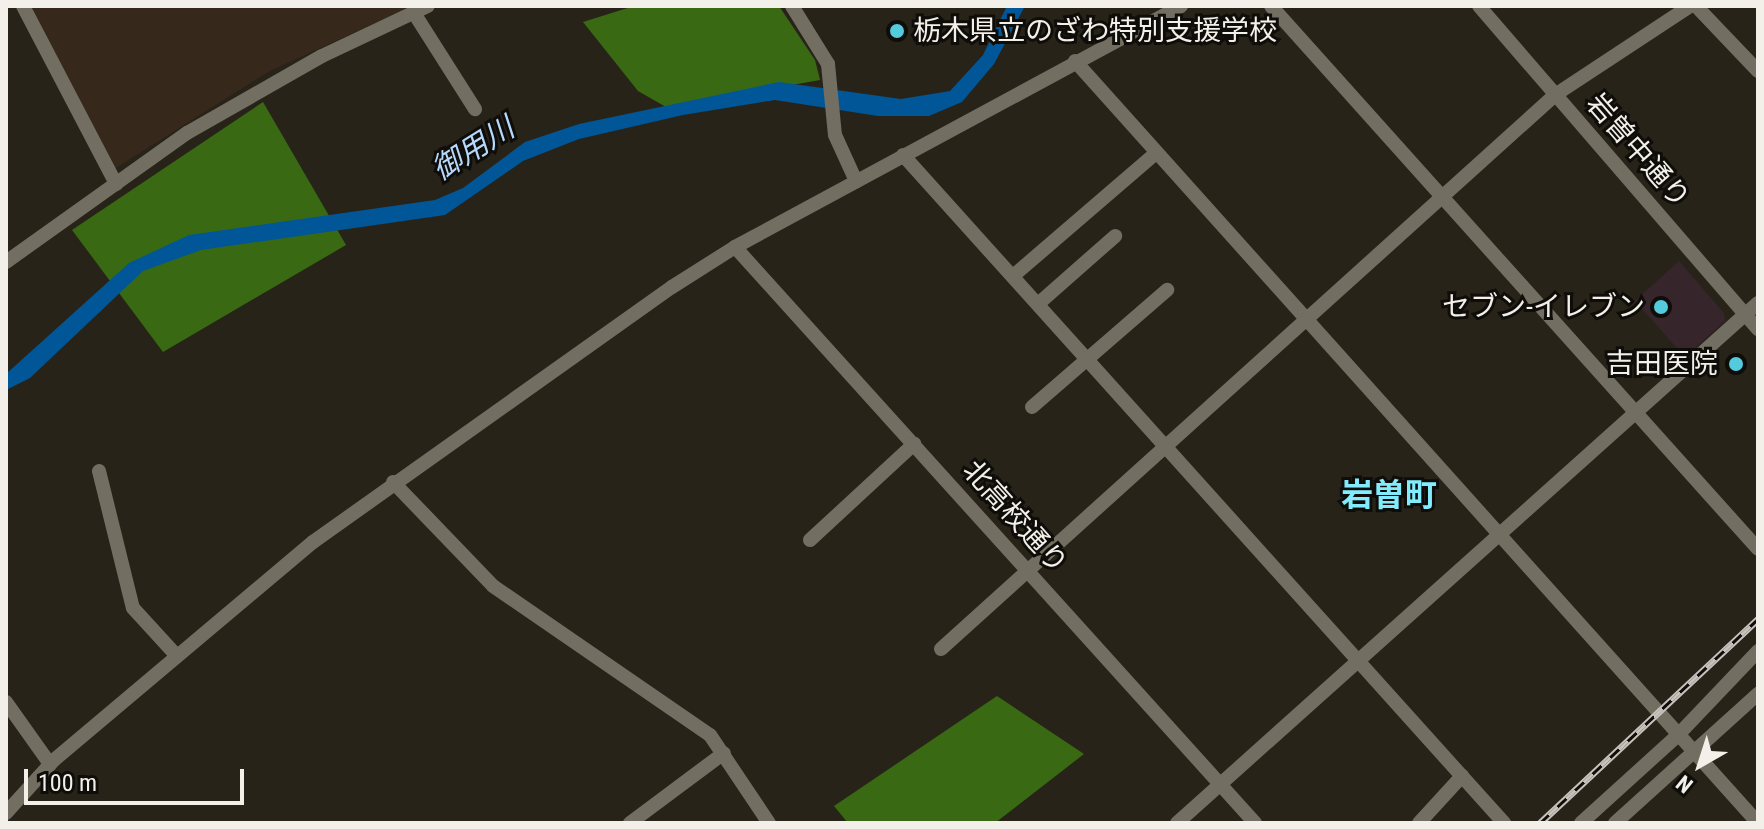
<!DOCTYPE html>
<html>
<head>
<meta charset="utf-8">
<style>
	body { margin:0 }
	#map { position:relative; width:1764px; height:829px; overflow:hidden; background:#282319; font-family:"Roboto Condensed","Noto Sans JP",sans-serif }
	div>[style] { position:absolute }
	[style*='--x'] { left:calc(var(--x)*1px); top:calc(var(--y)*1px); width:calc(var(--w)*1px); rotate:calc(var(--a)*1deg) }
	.commercial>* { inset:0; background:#37252c }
	.industrial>* { inset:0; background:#36281b }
	.forest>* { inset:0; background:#396a13 }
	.water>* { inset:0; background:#005696 }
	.minor>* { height:14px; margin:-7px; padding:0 7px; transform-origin:7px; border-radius:7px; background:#736e62 }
	.rail>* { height:7px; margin-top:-3.5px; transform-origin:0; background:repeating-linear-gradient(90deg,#0f0d09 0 12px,#c7c2bc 0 24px); box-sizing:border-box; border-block:2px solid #c7c2bc }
	.dots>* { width:22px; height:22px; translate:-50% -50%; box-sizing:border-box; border:4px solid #0f0d09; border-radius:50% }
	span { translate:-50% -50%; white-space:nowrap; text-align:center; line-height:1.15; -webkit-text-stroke:6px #0f0d09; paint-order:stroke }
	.poi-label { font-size:28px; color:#f3efe9 }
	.left { translate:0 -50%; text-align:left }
	.right { translate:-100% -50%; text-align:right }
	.street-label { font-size:28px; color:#f3efe9 }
	.water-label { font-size:30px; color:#b6d8fd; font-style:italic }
	.quarter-label { font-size:32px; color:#82ebfc; font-weight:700 }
	.frame { position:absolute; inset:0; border:8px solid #f3efe9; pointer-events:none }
	.north { position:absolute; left:1660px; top:725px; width:80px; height:80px; -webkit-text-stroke:6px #0f0d09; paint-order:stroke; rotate:219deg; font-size:22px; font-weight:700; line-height:32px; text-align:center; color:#f3efe9 }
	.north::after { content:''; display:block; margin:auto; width:28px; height:36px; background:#f3efe9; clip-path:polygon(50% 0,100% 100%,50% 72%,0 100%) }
	.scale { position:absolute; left:24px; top:769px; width:220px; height:36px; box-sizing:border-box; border:4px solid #f3efe9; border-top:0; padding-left:10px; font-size:24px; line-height:28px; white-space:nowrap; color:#f3efe9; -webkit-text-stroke:6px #0f0d09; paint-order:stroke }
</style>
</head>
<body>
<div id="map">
	<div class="commercial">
		<div style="clip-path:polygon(1679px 261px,1724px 313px,1725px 321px,1685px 357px,1635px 301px)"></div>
	</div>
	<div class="industrial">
		<div style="clip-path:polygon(21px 6px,412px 6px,268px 72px,108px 173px)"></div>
	</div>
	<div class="forest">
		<div style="clip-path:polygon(634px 6px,779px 6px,815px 60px,820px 80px,666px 107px,638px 91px,583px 22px)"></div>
		<div style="clip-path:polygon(263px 102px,346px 245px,163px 352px,72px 230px)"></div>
		<div style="clip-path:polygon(997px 696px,1084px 754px,995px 823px,848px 823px,834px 806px)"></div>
	</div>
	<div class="water">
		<div style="clip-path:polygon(1007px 6px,1025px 6px,994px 64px,962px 102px,929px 116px,878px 116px,775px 100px,683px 115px,579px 139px,523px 161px,445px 215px,201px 250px,143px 271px,30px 378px,6px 390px,6px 374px,129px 263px,189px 235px,435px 200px,463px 188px,525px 142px,579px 124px,779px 82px,901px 99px,950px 91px,983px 55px)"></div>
	</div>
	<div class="minor">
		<div style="--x:23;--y:6;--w:201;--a:62.4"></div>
		<div style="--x:792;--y:6;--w:68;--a:58.2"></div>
		<div style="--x:828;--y:64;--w:71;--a:84.4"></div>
		<div style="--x:835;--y:135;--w:51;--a:65.5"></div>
		<div style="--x:1271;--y:6;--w:729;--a:48.11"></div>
		<div style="--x:1479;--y:6;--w:427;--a:49.2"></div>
		<div style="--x:1696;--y:6;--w:90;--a:46.4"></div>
		<div style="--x:414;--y:13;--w:114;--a:57.6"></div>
		<div style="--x:1075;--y:61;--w:1023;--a:48.13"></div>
		<div style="--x:903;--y:155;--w:899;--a:48.02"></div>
		<div style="--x:735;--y:247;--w:776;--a:47.92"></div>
		<div style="--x:6;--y:262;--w:222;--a:-35.5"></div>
		<div style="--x:187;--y:133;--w:155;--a:-29.7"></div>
		<div style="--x:322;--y:56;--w:117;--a:-25.3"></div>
		<div style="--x:1013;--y:276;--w:189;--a:-40.7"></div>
		<div style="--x:1038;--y:304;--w:103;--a:-41.4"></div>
		<div style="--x:1032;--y:407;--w:179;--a:-40.9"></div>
		<div style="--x:99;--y:471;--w:141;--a:76.1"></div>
		<div style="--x:133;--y:608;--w:65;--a:47.5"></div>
		<div style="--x:393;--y:482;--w:144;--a:46.1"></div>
		<div style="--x:493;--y:586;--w:263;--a:34.5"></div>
		<div style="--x:710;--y:735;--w:106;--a:56.2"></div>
		<div style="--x:810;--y:540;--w:142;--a:-42.7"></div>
		<div style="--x:941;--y:649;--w:827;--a:-42.06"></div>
		<div style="--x:1555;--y:95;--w:162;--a:-33.4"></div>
		<div style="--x:6;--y:702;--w:76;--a:54.6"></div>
		<div style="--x:6;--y:813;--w:72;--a:-47.8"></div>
		<div style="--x:54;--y:760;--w:339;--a:-40.1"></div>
		<div style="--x:313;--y:542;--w:440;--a:-35.4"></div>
		<div style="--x:672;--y:287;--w:75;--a:-32.4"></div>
		<div style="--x:735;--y:247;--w:507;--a:-28.38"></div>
		<div style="--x:630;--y:823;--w:117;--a:-36.7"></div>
		<div style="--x:1177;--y:823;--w:780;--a:-41.83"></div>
		<div style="--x:1419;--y:823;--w:64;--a:-47.5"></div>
		<div style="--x:1581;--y:823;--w:131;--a:-42.2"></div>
		<div style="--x:1678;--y:735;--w:116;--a:-46.4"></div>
		<div style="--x:1615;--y:823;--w:193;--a:-42.1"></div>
	</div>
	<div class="rail">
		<div style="--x:1540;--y:823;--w:299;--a:-43.1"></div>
	</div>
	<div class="dots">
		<div style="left:897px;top:31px;background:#54cadd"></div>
		<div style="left:1661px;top:307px;background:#54cadd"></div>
		<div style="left:1736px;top:364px;background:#54cadd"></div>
	</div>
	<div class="poi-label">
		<span class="left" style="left:913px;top:31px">栃木県立のざわ特別支援学校</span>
		<span class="right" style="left:1645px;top:307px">セブン-イレブン</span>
		<span class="right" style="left:1718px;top:364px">吉田医院</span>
	</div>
	<div class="street-label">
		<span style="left:1638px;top:151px;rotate:49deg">岩曽中通り</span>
		<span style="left:1015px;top:517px;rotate:48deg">北高校通り</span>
	</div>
	<div class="water-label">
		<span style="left:473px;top:149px;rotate:-32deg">御用川</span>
	</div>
	<div class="quarter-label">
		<span style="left:1389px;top:495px">岩曽町</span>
	</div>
	<div class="frame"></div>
	<div class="north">N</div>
	<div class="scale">100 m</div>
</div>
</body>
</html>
